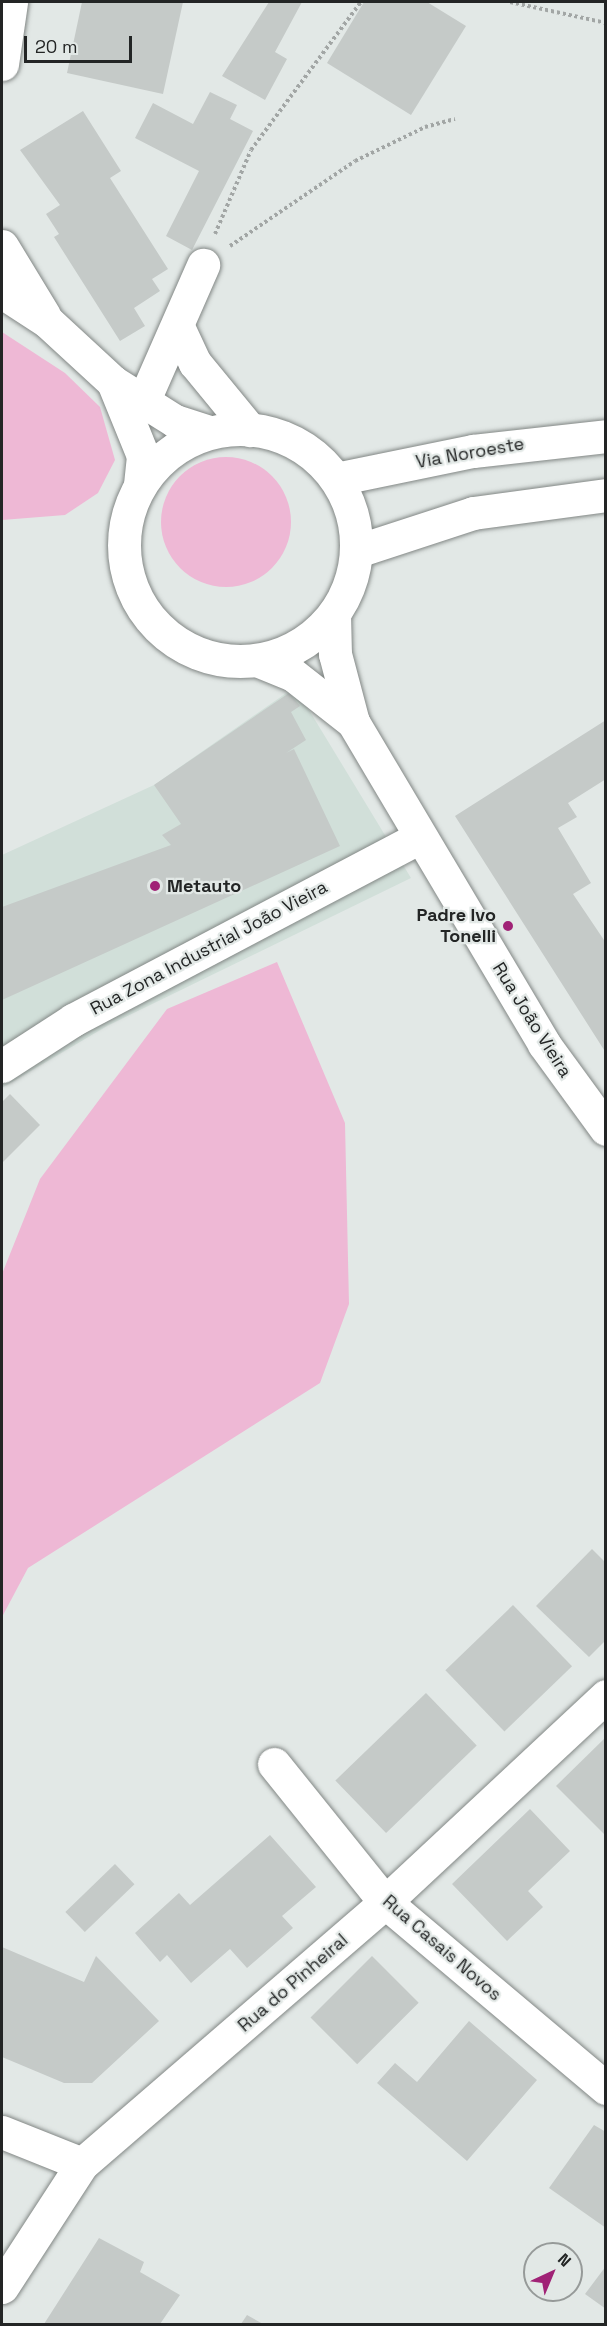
<!DOCTYPE html>
<html>
<head>
<meta charset="utf-8">
<style>
	body { margin:0 }
	#map { position:relative; width:607px; height:2326px; overflow:hidden; background:#e2e8e6; font-family:"Space Grotesk",sans-serif }
	div>[style] { position:absolute }
	[style*='--x'] { left:calc(var(--x)*1px); top:calc(var(--y)*1px); width:calc(var(--w)*1px); rotate:calc(var(--a)*1deg) }
	.built>* { inset:0; background:#d1dfd9 }
	.green>* { inset:0; background:#eeb8d5 }
	.round { border-radius:50% }
	.building>* { inset:0; background:#c5cac8; transform-origin:0 0 }
	.path>* { height:4px; margin-top:-2px; transform-origin:0; background:repeating-linear-gradient(90deg,#a2a6a5 0 3px,transparent 0 6px) }
	.roads { filter:drop-shadow(0 0 2px #828785) drop-shadow(0 0 2px #828785) }
	.minor>* { height:33px; margin:-16.5px; padding:0 16.5px; transform-origin:16.5px; border-radius:16.5px; background:#fff }
	.major>* { height:33px; margin:-16.5px; padding:0 16.5px; transform-origin:16.5px; border-radius:16.5px; background:#fff }
	.major>.ring { margin:-16.5px; padding:0; box-sizing:content-box; background:none; border:33px solid #fff; border-radius:50% }
	.dots>* { width:16px; height:16px; translate:-50% -50%; box-sizing:border-box; border:3px solid #e2e8e6; border-radius:50% }
	span { translate:-50% -50%; white-space:nowrap; text-align:center; line-height:1.15; -webkit-text-stroke:4.5px #e2e8e6; paint-order:stroke }
	.street-label { font-size:18px; color:#232525 }
	.poi-label { font-size:18px; color:#232525; font-weight:700 }
	.left { translate:0 -50%; text-align:left }
	.right { translate:-100% -50%; text-align:right }
	.frame { position:absolute; inset:0; border:3px solid #232525; pointer-events:none }
	.north { position:absolute; left:523px; top:2242px; width:60px; height:60px; box-sizing:border-box; background:#e2e8e6; border:2px solid #969a99; border-radius:50%; rotate:44deg; font-size:16px; font-weight:700; line-height:24px; text-align:center; color:#232525 }
	.north::after { content:''; display:block; margin:auto; width:21px; height:27px; background:#a02276; clip-path:polygon(50% 0,100% 100%,50% 72%,0 100%) }
	.scale { position:absolute; left:24px; top:36px; width:108px; height:27px; box-sizing:border-box; border:3px solid #232525; border-top:0; padding-left:8px; font-size:18px; line-height:21px; white-space:nowrap; color:#232525; -webkit-text-stroke:4px #e2e8e6; paint-order:stroke }
</style>
</head>
<body>
<div id="map">
	<div class="built">
		<div style="clip-path:polygon(295px 687px,411px 878px,107px 1026px,2px 1088px,2px 855px,154px 785px)"></div>
	</div>
	<div class="green">
		<div style="clip-path:polygon(2px 332px,65px 373px,100px 407px,115px 460px,98px 493px,65px 515px,2px 520px)"></div>
		<div class="round" style="left:161px;top:457px;width:130px;height:130px"></div>
		<div style="clip-path:polygon(277px 962px,345px 1123px,349px 1304px,320px 1383px,28px 1568px,2px 1617px,2px 1274px,40px 1179px,167px 1009px)"></div>
	</div>
	<div class="building">
		<div style="clip-path:polygon(82px 2px,183px 2px,163px 94px,67px 73px)"></div>
		<div style="clip-path:polygon(269px 2px,302px 2px,275px 52px,287px 59px,265px 100px,222px 76px)"></div>
		<div style="clip-path:polygon(364px 2px,427px 2px,466px 26px,411px 115px,327px 63px)"></div>
		<div style="clip-path:polygon(210px 92px,237px 105px,230px 119px,253px 131px,192px 250px,166px 236px,199px 171px,135px 138px,153px 103px,193px 124px)"></div>
		<div style="clip-path:polygon(83px 111px,121px 171px,110px 178px,168px 269px,152px 279px,160px 291px,134px 308px,145px 326px,120px 341px,54px 237px,59px 234px,46px 214px,60px 205px,20px 150px)"></div>
		<div style="clip-path:polygon(289px 693px,300px 706px,291px 712px,306px 740px,286px 753px,294px 749px,340px 846px,2px 1000px,2px 907px,171px 845px,162px 835px,181px 824px,154px 785px)"></div>
		<div style="clip-path:polygon(606px 720px,606px 779px,568px 803px,577px 817px,558px 828px,591px 883px,573px 894px,606px 943px,606px 1053px,455px 816px)"></div>
		<div style="clip-path:polygon(10px 1094px,40px 1125px,2px 1163px,2px 1102px)"></div>
		<div style="clip-path:polygon(592px 1549px,606px 1563px,606px 1640px,589px 1657px,536px 1606px)"></div>
		<div style="left:513px;top:1605px;width:85px;height:94px;rotate:46deg"></div>
		<div style="left:426px;top:1693px;width:73px;height:126px;rotate:46deg"></div>
		<div style="clip-path:polygon(606px 1737px,606px 1836px,556px 1786px)"></div>
		<div style="clip-path:polygon(530px 1809px,570px 1851px,528px 1891px,543px 1907px,507px 1941px,452px 1884px)"></div>
		<div style="clip-path:polygon(270px 1835px,316px 1887px,282px 1916px,293px 1928px,247px 1968px,230px 1949px,191px 1983px,167px 1955px,160px 1962px,135px 1933px,179px 1893px,190px 1905px)"></div>
		<div style="left:115px;top:1864px;width:28px;height:69px;rotate:46deg"></div>
		<div style="clip-path:polygon(2px 1947px,84px 1982px,96px 1956px,159px 2021px,92px 2083px,64px 2083px,2px 2057px)"></div>
		<div style="left:372px;top:1956px;width:66px;height:87px;rotate:45deg"></div>
		<div style="clip-path:polygon(469px 2021px,537px 2080px,467px 2161px,377px 2083px,395px 2063px,417px 2082px)"></div>
		<div style="clip-path:polygon(594px 2125px,606px 2132px,606px 2228px,549px 2188px)"></div>
		<div style="clip-path:polygon(99px 2238px,144px 2262px,140px 2272px,180px 2295px,160px 2324px,44px 2324px)"></div>
		<div style="clip-path:polygon(606px 2266px,606px 2309px,585px 2294px)"></div>
		<div style="clip-path:polygon(247px 2315px,263px 2324px,241px 2324px)"></div>
	</div>
	<div class="path">
		<div style="--x:510;--y:2;--w:98;--a:12.3"></div>
		<div style="--x:215;--y:234;--w:91;--a:-66.8"></div>
		<div style="--x:251;--y:150;--w:184;--a:-53.4"></div>
		<div style="--x:230;--y:246;--w:151;--a:-34.2"></div>
		<div style="--x:355;--y:161;--w:78;--a:-25.9"></div>
		<div style="--x:425;--y:127;--w:31;--a:-15"></div>
	</div>
	<div class="roads">
		<div class="minor">
			<div style="--x:2;--y:64;--w:63;--a:-81.7"></div>
			<div style="--x:2;--y:246;--w:81;--a:58.7"></div>
			<div style="--x:2;--y:292;--w:55;--a:33.1"></div>
			<div style="--x:48;--y:322;--w:88;--a:42.7"></div>
			<div style="--x:113;--y:382;--w:73;--a:32.2"></div>
			<div style="--x:175;--y:421;--w:35;--a:18"></div>
			<div style="--x:179;--y:329;--w:38;--a:65"></div>
			<div style="--x:195;--y:363;--w:87;--a:50.6"></div>
			<div style="--x:113;--y:382;--w:80;--a:67.9"></div>
			<div style="--x:143;--y:456;--w:28;--a:96"></div>
			<div style="--x:143;--y:402;--w:150;--a:-66.3"></div>
			<div style="--x:334;--y:614;--w:40;--a:88.6"></div>
			<div style="--x:335;--y:654;--w:70;--a:75.2"></div>
			<div style="--x:353;--y:722;--w:374;--a:59.3"></div>
			<div style="--x:544;--y:1044;--w:105;--a:53.9"></div>
			<div style="--x:259;--y:661;--w:35;--a:22"></div>
			<div style="--x:292;--y:674;--w:78;--a:38.2"></div>
			<div style="--x:2;--y:1066;--w:85;--a:-32.9"></div>
			<div style="--x:73;--y:1020;--w:392;--a:-27.8"></div>
			<div style="--x:274;--y:1764;--w:177;--a:51.2"></div>
			<div style="--x:385;--y:1902;--w:289;--a:40.1"></div>
			<div style="--x:2;--y:2132;--w:86;--a:21.8"></div>
			<div style="--x:2;--y:2287;--w:147;--a:-57"></div>
			<div style="--x:82;--y:2164;--w:401;--a:-40.8"></div>
			<div style="--x:385;--y:1902;--w:302;--a:-43"></div>
		</div>
		<div class="major">
			<div class="ring" style="left:124px;top:429px;width:199px;height:199px"></div>
			<div style="--x:336;--y:479;--w:140;--a:-11.6"></div>
			<div style="--x:473;--y:451;--w:134;--a:-6.4"></div>
			<div style="--x:357;--y:551;--w:122;--a:-18.1"></div>
			<div style="--x:473;--y:513;--w:134;--a:-7.7"></div>
		</div>
	</div>
	<div class="dots">
		<div style="left:155px;top:886px;background:#a02276"></div>
		<div style="left:508px;top:926px;background:#a02276"></div>
	</div>
	<div class="street-label">
		<span style="left:470px;top:453px;rotate:-10deg">Via Noroeste</span>
		<span style="left:209px;top:948px;rotate:-28deg">Rua Zona Industrial João Vieira</span>
		<span style="left:532px;top:1020px;rotate:58deg">Rua João Vieira</span>
		<span style="left:442px;top:1948px;rotate:41deg">Rua Casais Novos</span>
		<span style="left:293px;top:1983px;rotate:-41deg">Rua do Pinheiral</span>
	</div>
	<div class="poi-label">
		<span class="left" style="left:167px;top:886px">Metauto</span>
		<span class="right" style="left:496px;top:926px">Padre Ivo<br>Tonelli</span>
	</div>
	<div class="frame"></div>
	<div class="north">N</div>
	<div class="scale">20 m</div>
</div>
</body>
</html>
